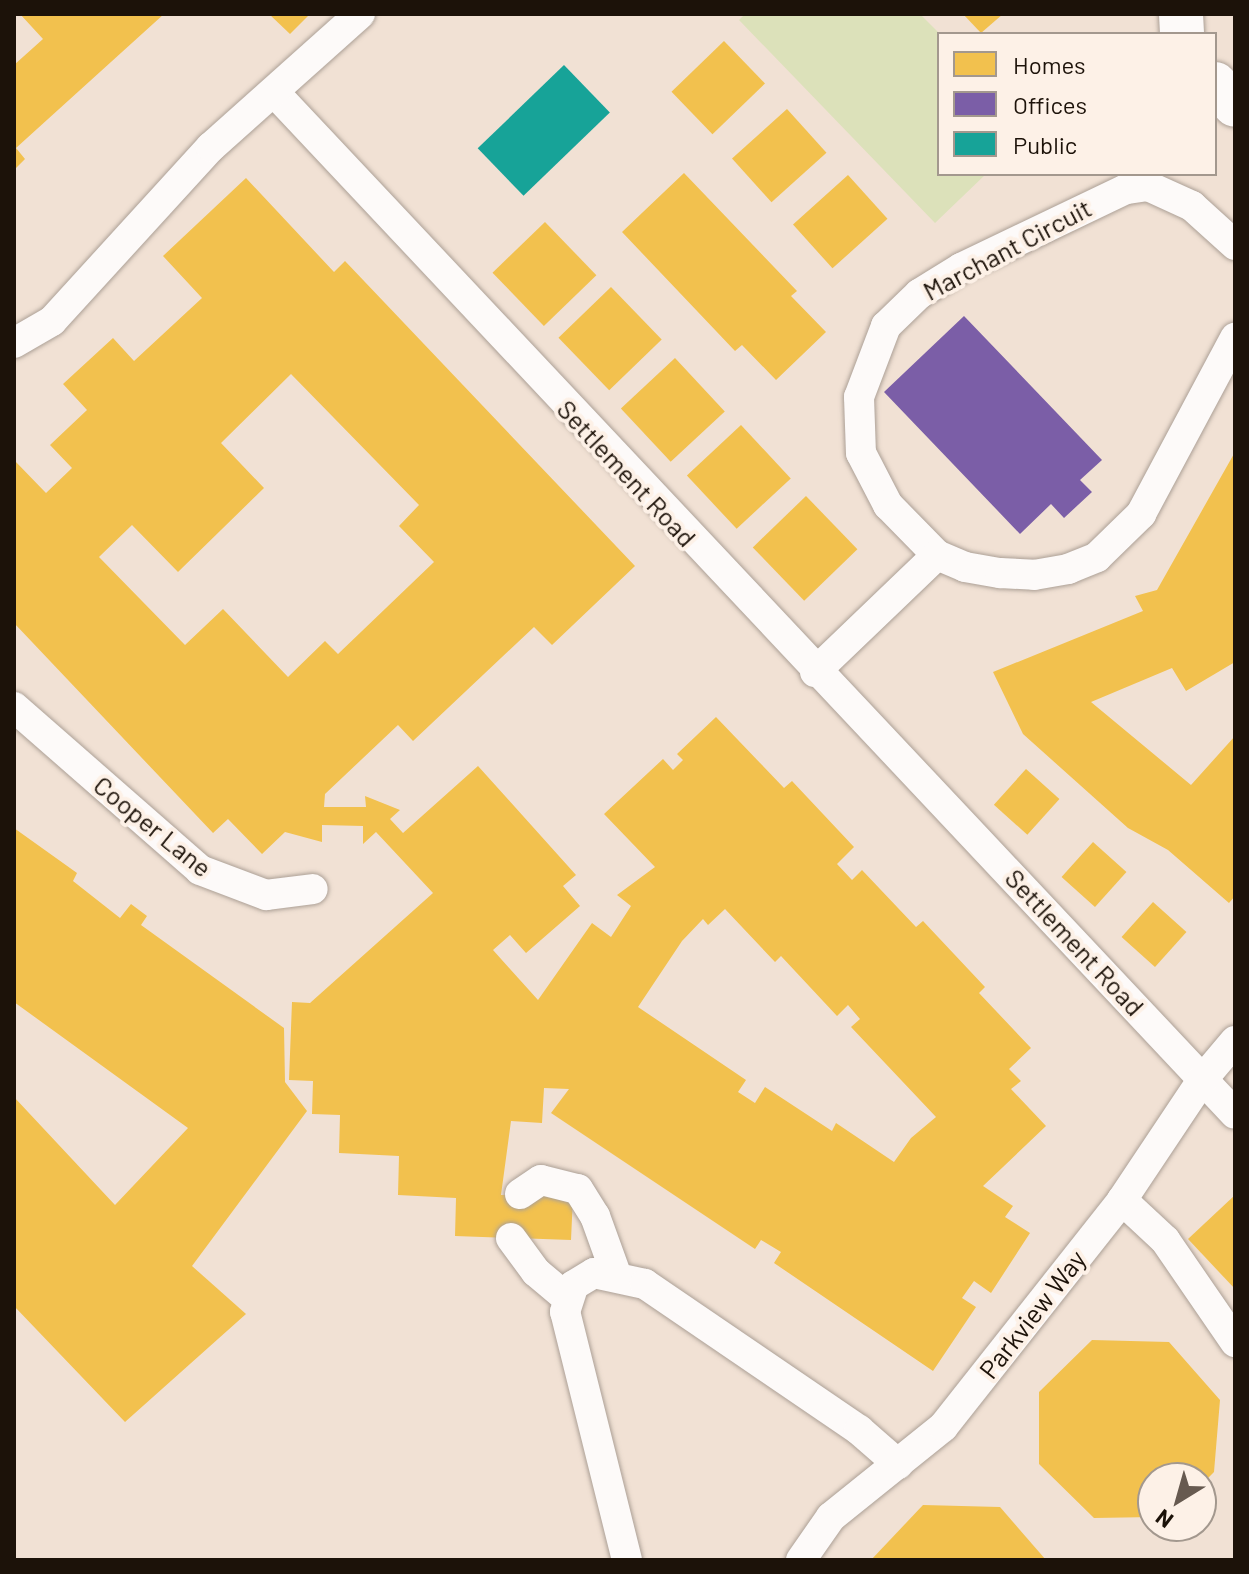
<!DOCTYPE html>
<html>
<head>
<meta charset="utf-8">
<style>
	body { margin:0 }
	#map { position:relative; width:1249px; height:1574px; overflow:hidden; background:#f1e1d4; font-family:Barlow,sans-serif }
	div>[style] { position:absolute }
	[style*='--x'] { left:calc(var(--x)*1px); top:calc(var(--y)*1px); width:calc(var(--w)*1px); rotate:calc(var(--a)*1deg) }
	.green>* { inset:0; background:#dce1ba }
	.homes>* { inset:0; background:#f2c14e; transform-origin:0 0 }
	.offices>* { inset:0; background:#7b5ea7 }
	.public>* { inset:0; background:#17a398; transform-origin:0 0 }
	.roads { filter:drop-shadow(0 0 2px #aca096) drop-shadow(0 0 2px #aca096) }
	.service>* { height:30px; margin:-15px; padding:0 15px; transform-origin:15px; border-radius:15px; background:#fdfaf9 }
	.minor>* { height:44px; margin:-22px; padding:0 22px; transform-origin:22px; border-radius:22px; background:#fdfaf9 }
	span { translate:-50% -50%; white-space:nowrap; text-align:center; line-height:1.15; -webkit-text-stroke:8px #fdf1e7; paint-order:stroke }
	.street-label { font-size:26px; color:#1c1209 }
	.frame { position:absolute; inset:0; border:16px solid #1c1209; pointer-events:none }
	.legend { position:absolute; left:937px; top:32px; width:280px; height:144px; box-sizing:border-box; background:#fdf1e7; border:2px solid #a3988e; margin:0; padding:10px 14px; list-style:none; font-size:24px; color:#1c1209 }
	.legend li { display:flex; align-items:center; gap:16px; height:40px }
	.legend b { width:40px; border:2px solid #a3988e }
	.north { position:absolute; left:1137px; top:1462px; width:80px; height:80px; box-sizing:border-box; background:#fdf1e7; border:2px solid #a3988e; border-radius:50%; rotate:217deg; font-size:22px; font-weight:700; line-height:32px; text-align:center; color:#1c1209 }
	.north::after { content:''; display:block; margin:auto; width:28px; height:36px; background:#675a50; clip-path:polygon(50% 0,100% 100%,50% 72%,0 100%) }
</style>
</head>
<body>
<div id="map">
	<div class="green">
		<div style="clip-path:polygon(745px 14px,920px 14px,940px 34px,939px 174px,986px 174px,935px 223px,739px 20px)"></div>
	</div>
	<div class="homes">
		<div style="clip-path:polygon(20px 14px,164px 14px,16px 148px,25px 159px,14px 170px,14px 65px,43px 39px)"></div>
		<div style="clip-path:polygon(269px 14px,310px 14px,290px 34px)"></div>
		<div style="clip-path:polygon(963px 14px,1003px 14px,981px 33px)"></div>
		<div style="left:724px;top:41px;width:59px;height:73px;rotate:46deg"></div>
		<div style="left:787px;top:109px;width:59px;height:74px;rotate:48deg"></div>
		<div style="clip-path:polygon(684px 173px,797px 291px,791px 296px,826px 332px,776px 380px,742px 345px,735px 351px,622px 232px)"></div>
		<div style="left:848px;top:175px;width:59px;height:74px;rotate:48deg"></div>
		<div style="clip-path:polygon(evenodd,246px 178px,334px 272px,345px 261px,635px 566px,552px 645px,534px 627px,413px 741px,398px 725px,325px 794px,324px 807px,366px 807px,365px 796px,400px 810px,390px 819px,403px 833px,478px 766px,576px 875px,563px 886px,580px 906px,526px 953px,510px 935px,493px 950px,538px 1000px,592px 923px,611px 937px,631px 906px,617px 895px,655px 867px,604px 814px,663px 759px,673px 770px,683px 760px,677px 754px,716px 717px,784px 788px,792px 781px,854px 847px,837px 864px,852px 880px,862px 870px,916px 927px,923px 921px,985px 987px,979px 993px,1031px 1048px,1009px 1069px,1021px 1081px,1011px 1089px,1046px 1126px,983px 1186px,1013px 1206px,1005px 1217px,1030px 1233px,991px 1293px,974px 1281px,962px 1298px,976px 1307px,933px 1371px,774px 1263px,781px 1252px,761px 1240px,755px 1249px,551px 1113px,569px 1089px,544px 1088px,542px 1123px,511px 1121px,501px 1195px,573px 1196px,571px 1240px,455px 1236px,456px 1198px,398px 1195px,399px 1156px,339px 1153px,340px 1115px,312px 1114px,313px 1081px,289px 1080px,292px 1002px,310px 1003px,433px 893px,376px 832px,363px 844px,363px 826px,322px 825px,322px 842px,285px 832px,262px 854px,228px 819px,213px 833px,14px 623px,14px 460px,46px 493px,72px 468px,50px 445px,87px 410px,63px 384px,113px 338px,134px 361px,202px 298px,163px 256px,246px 178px,291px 374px,419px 505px,399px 526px,434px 562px,338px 654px,325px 641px,288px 677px,223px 609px,185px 645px,99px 557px,132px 525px,178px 572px,264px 488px,221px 443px,291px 374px,246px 178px,725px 909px,775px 962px,781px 956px,837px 1016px,848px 1005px,860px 1019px,851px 1027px,936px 1117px,911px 1138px,894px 1162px,836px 1123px,832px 1131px,765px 1087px,755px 1103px,738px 1092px,746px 1080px,638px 1007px,682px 941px,703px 919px,708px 925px,725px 909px)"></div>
		<div style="left:545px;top:222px;width:74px;height:73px;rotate:46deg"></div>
		<div style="left:611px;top:287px;width:73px;height:73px;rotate:46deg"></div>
		<div style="left:675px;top:358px;width:73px;height:74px;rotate:47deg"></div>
		<div style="left:741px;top:425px;width:73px;height:74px;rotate:47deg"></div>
		<div style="clip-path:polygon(1235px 452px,1235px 662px,1186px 691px,1172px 668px,1091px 702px,1191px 785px,1235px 736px,1235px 896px,1229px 903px,1168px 850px,1128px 828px,1023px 734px,993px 672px,1143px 611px,1135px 596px,1157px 590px)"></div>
		<div style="left:806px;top:496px;width:74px;height:74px;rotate:46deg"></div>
		<div style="left:1026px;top:769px;width:45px;height:48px;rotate:42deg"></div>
		<div style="clip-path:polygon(14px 828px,77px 873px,73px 881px,120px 918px,131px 904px,147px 916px,141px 925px,284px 1028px,285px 1082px,307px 1111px,192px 1266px,246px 1314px,125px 1422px,14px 1306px,14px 1097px,115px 1205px,188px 1128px,14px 1002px)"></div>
		<div style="left:1093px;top:842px;width:45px;height:47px;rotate:42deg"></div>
		<div style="left:1153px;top:902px;width:45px;height:47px;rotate:42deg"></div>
		<div style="clip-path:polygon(1235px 1195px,1235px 1289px,1188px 1239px)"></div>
		<div style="clip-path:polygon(1092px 1340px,1169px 1342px,1220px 1400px,1214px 1472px,1201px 1485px,1201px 1478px,1153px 1478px,1153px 1517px,1094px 1518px,1039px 1464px,1039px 1392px)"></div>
		<div style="clip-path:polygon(923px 1505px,1000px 1507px,1046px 1560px,871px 1560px)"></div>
	</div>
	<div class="offices">
		<div style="clip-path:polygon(964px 316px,1102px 460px,1080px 480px,1092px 492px,1064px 518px,1051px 504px,1020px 534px,884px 392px)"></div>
	</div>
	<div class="public">
		<div style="left:564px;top:65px;width:66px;height:120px;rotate:46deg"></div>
	</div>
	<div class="roads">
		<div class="service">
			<div style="--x:275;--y:93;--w:1401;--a:46.76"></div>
			<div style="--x:1235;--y:245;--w:58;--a:-137.8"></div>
			<div style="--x:1192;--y:206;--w:48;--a:-155.6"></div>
			<div style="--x:1148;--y:186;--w:22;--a:172"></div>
			<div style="--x:1126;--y:189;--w:183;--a:154.4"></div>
			<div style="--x:961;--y:268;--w:49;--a:148.2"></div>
			<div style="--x:919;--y:294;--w:46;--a:135.9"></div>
			<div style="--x:886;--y:326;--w:76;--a:110.8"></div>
			<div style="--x:859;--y:397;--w:56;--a:88"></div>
			<div style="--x:861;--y:453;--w:59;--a:62.6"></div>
			<div style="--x:888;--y:505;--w:70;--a:45.6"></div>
			<div style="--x:937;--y:555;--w:30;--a:23"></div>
			<div style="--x:965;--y:567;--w:36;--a:10"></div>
			<div style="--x:1000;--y:573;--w:34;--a:3"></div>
			<div style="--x:1034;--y:575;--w:35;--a:-10"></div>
			<div style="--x:1068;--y:569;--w:31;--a:-22"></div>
			<div style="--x:1097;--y:557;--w:62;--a:-44.3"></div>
			<div style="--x:1141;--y:514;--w:200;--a:-61.9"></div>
			<div style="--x:14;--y:343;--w:44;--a:-30.1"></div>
			<div style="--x:52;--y:321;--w:236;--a:-47.6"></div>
			<div style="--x:211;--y:147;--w:200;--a:-41.8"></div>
			<div style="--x:815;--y:672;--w:169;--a:-43.8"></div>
			<div style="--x:14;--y:707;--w:247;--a:41.2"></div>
			<div style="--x:200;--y:870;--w:71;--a:20.7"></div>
			<div style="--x:266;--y:895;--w:47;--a:-7.3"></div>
			<div style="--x:520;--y:1194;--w:25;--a:-34"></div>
			<div style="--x:541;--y:1180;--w:38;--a:14"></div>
			<div style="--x:578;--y:1189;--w:32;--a:58"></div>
			<div style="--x:595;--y:1216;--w:62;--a:70.1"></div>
			<div style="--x:1122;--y:1200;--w:59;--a:42.9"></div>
			<div style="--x:1165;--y:1240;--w:124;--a:55.5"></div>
			<div style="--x:511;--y:1238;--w:42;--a:53.7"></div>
			<div style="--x:536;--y:1272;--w:40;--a:40"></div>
			<div style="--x:627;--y:1560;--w:256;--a:-104"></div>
			<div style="--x:565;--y:1312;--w:28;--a:-72"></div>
			<div style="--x:574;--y:1285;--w:23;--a:-31"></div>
			<div style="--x:594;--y:1273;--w:52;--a:12.2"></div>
			<div style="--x:645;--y:1284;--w:259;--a:34.3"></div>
			<div style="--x:859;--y:1430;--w:52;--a:41.1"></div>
			<div style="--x:801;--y:1560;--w:52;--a:-55.1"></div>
			<div style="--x:831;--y:1517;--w:144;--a:-38.8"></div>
			<div style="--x:943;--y:1427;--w:289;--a:-51.7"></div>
			<div style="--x:1122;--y:1200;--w:144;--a:-56.3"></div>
			<div style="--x:1202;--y:1080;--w:51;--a:-49.8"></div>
		</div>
		<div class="minor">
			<div style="--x:1181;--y:14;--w:20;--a:87"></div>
			<div style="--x:1215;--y:84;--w:29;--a:46"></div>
		</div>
	</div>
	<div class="street-label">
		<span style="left:1007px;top:249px;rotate:-28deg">Marchant Circuit</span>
		<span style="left:627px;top:473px;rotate:47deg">Settlement Road</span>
		<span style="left:153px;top:826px;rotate:39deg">Cooper Lane</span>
		<span style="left:1075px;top:942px;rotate:47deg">Settlement Road</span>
		<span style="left:1032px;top:1314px;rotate:-52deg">Parkview Way</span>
	</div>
	<div class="frame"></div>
	<ul class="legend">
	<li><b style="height:22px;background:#f2c14e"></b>Homes</li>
	<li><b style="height:22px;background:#7b5ea7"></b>Offices</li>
	<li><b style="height:22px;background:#17a398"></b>Public</li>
	</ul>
	<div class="north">N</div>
</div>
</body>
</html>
